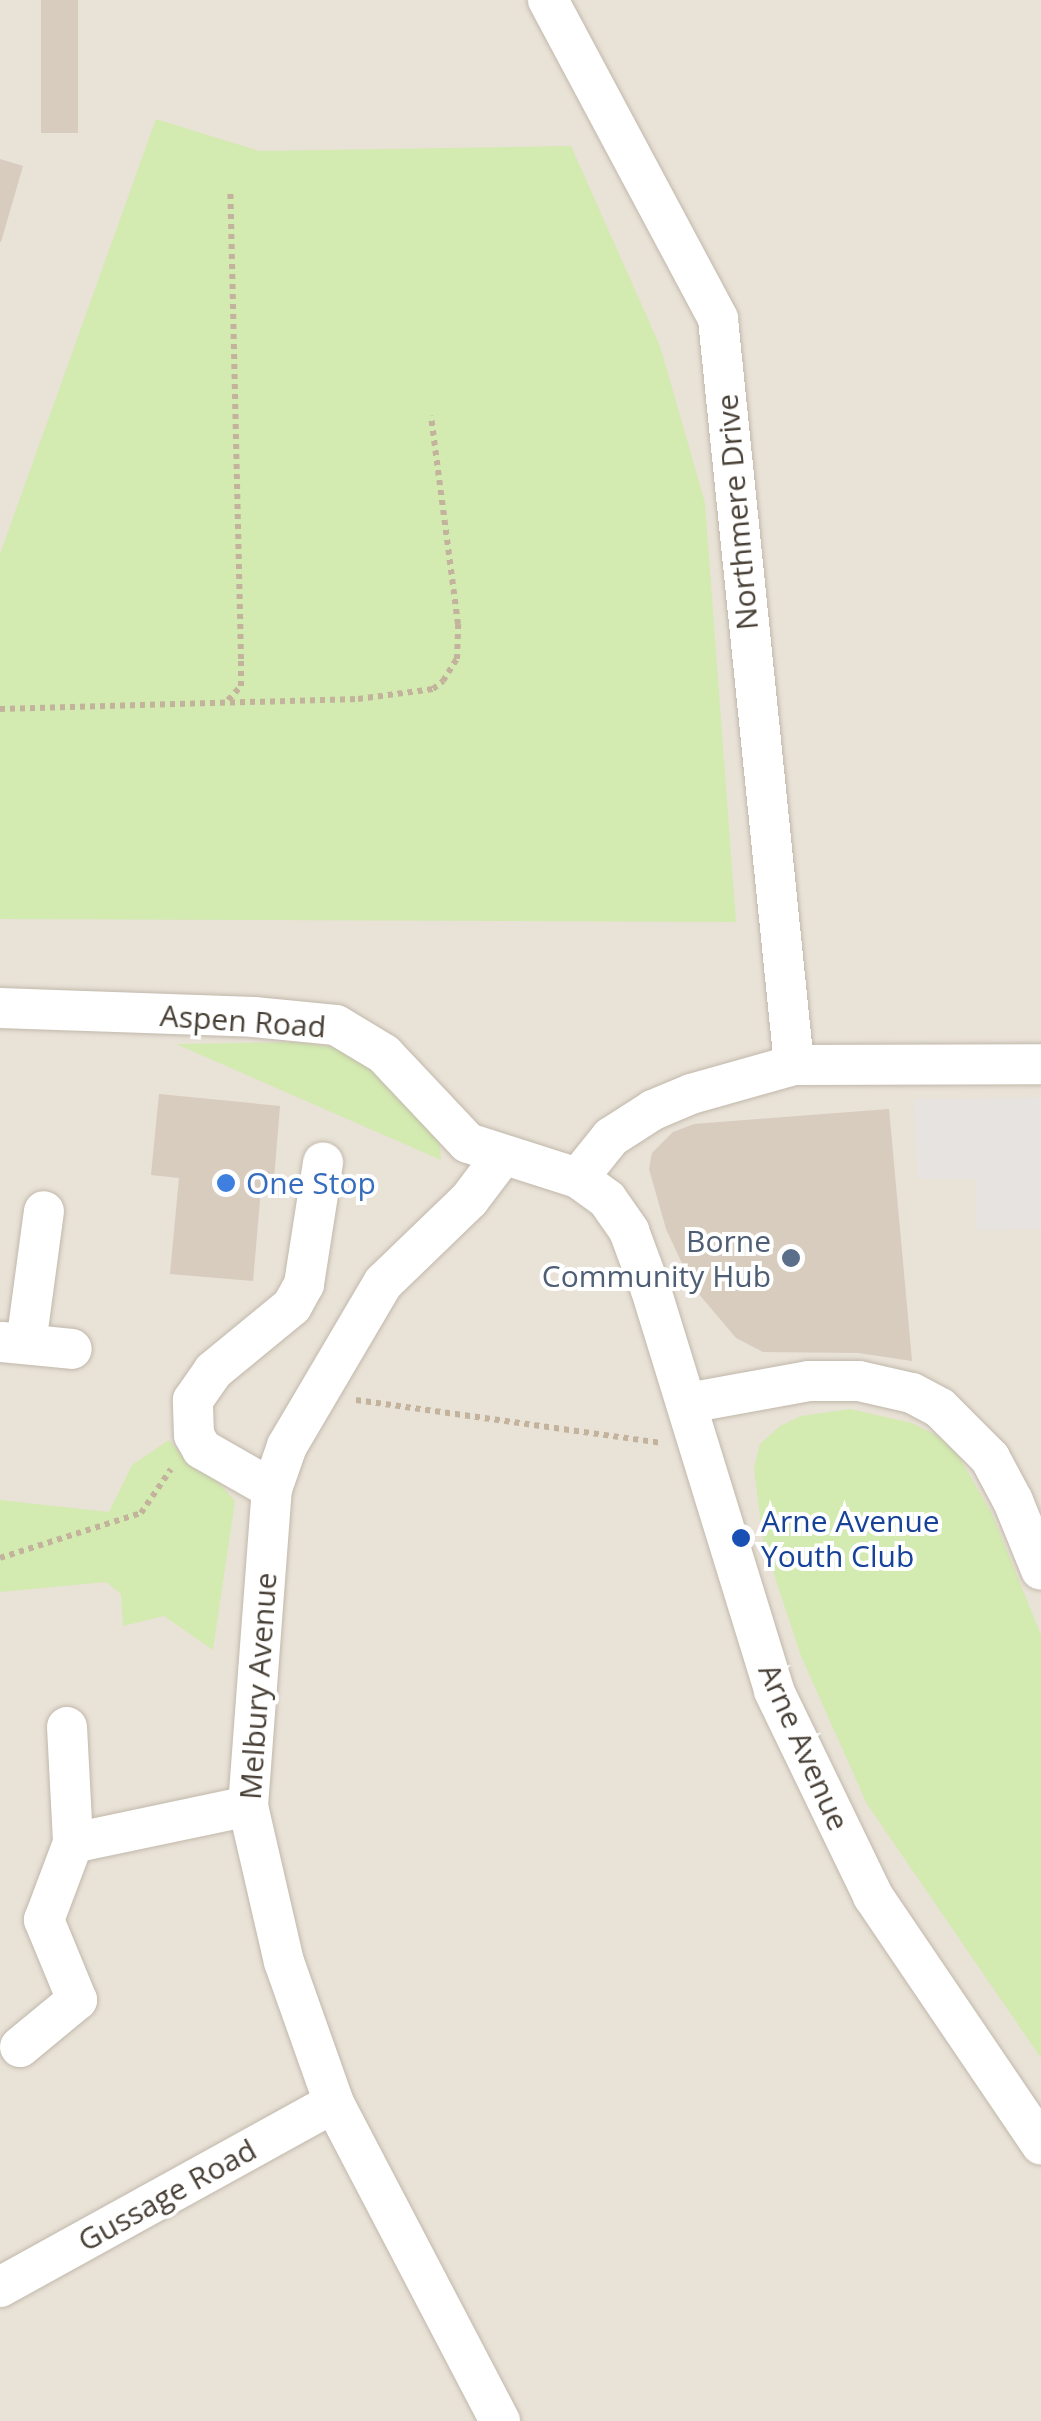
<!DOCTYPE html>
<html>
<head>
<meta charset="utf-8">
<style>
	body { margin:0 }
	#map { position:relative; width:1041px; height:2421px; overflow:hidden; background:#f5f0e9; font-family:"Open Sans",sans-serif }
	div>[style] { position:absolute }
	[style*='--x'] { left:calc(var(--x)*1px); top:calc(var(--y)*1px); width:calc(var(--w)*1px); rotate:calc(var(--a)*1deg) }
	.residential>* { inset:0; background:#e9e2d7; transform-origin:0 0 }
	.green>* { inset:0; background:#d3eab1 }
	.parking>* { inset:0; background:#e6e3e0 }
	.building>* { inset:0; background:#d7ccbe; transform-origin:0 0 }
	.path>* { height:6px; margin-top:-3px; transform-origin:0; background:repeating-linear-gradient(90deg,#c3b39c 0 5px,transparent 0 10px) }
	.roads { filter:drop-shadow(0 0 2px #c1b8ab) drop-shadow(0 0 2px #c1b8ab) }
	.minor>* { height:40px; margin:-20px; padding:0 20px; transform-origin:20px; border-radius:20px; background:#fff }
	.dots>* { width:28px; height:28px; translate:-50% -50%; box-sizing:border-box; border:5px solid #fff; border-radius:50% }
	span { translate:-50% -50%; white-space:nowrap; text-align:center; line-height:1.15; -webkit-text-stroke:8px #fff; paint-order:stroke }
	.street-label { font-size:30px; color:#494137 }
	.shop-label { font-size:30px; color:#366cbe }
	.left { translate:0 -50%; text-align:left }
	.service-label { font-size:30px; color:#4e5e75 }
	.right { translate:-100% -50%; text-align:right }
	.transit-label { font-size:30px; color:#164399 }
</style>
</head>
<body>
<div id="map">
	<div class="residential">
		<div style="left:0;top:0;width:1041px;height:2421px"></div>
	</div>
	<div class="green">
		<div style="clip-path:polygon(156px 119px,259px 151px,571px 146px,660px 346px,705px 503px,736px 922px,0 919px,0 554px)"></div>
		<div style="clip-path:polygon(298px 1042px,351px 1050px,390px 1082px,439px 1136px,441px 1160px,176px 1044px)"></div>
		<div style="clip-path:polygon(850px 1409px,912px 1423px,936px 1435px,958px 1455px,992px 1514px,1041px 1635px,1041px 2058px,867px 1804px,801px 1656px,763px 1541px,754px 1468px,760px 1444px,780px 1426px,801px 1416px)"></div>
		<div style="clip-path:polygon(169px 1440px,193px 1468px,218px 1482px,235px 1501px,213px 1650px,164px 1616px,123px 1626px,121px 1594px,106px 1582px,0 1592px,0 1500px,109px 1512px,132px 1465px)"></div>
	</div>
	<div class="parking">
		<div style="clip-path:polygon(1041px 1098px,1041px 1229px,976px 1230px,977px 1179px,918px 1179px,914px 1099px)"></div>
	</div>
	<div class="building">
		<div style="left:41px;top:0;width:37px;height:133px"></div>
		<div style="clip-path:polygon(0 159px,23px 166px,1px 242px,0 242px)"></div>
		<div style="clip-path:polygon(159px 1094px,280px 1106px,273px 1190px,261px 1189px,253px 1281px,170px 1274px,179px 1178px,151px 1175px)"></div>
		<div style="clip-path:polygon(889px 1109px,912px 1361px,858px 1353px,763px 1352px,736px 1338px,693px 1287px,666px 1229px,649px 1169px,652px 1153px,673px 1132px,694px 1124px)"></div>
	</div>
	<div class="path">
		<div style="--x:228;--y:700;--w:19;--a:-47"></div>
		<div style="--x:241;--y:686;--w:27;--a:-90"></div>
		<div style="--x:241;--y:659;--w:469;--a:-91.3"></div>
		<div style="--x:0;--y:709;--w:358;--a:-1.6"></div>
		<div style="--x:358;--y:699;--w:76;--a:-7.6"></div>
		<div style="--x:433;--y:689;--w:13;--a:-39"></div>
		<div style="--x:443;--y:681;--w:26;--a:-58"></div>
		<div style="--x:457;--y:659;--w:35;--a:-88"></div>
		<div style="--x:458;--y:624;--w:210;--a:-97.4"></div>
		<div style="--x:356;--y:1400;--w:308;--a:8"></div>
		<div style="--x:0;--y:1558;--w:148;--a:-17.7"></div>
		<div style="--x:141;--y:1513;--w:53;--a:-55.7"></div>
	</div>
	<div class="roads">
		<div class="minor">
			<div style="--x:548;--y:0;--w:361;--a:61.9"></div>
			<div style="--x:718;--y:319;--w:750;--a:84.18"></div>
			<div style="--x:0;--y:1008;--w:254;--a:2"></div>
			<div style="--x:254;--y:1017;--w:82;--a:5.6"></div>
			<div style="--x:336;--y:1025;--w:56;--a:31.1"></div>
			<div style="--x:384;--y:1054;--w:122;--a:46.7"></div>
			<div style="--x:468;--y:1143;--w:115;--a:17.7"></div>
			<div style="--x:578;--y:1178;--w:36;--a:36"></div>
			<div style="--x:607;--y:1199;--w:39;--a:55"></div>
			<div style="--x:629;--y:1231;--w:63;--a:69.6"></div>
			<div style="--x:651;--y:1290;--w:419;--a:72.9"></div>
			<div style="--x:774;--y:1691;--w:228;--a:64.2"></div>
			<div style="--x:873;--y:1896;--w:300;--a:55.9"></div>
			<div style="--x:578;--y:1178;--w:53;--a:-51.2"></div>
			<div style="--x:611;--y:1137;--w:50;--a:-32.7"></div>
			<div style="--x:653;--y:1110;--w:41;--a:-22.8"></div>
			<div style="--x:691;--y:1094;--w:107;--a:-15.7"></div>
			<div style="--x:794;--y:1065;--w:247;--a:-0.2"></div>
			<div style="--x:2;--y:1342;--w:70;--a:5.7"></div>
			<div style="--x:26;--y:1344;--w:134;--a:-82.3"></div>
			<div style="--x:688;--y:1403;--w:123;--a:-10.3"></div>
			<div style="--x:809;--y:1381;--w:50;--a:0"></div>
			<div style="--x:859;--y:1381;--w:54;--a:12.8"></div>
			<div style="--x:912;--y:1393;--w:32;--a:28"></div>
			<div style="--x:940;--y:1408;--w:71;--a:45"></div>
			<div style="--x:990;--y:1458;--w:49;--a:61.9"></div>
			<div style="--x:1013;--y:1501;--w:74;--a:67.9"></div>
			<div style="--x:272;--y:1489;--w:81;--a:-150.3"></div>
			<div style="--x:202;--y:1449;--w:16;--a:-120"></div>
			<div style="--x:194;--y:1435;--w:35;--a:-92"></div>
			<div style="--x:193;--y:1400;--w:35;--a:-55"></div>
			<div style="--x:213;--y:1371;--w:102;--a:-39.4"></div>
			<div style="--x:292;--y:1306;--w:25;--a:-61"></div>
			<div style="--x:304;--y:1284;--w:123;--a:-81.1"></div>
			<div style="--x:67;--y:1727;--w:116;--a:87"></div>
			<div style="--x:73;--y:1843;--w:179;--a:-11.9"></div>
			<div style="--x:20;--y:2047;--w:74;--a:-39.5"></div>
			<div style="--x:77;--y:2000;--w:87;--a:-112.4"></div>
			<div style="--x:44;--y:1920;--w:82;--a:-69.4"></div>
			<div style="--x:0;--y:2287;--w:381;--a:-28.9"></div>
			<div style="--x:500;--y:2421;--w:359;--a:-117.6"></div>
			<div style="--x:334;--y:2103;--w:150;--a:-109.5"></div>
			<div style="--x:284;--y:1962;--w:160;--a:-103"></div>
			<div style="--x:248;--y:1806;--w:318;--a:-85.7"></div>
			<div style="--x:272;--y:1489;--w:46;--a:-70.8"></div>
			<div style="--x:287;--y:1446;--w:189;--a:-59.5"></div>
			<div style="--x:383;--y:1283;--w:120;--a:-44"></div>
			<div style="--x:469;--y:1200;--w:56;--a:-52.9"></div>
		</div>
	</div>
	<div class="dots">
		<div style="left:226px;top:1183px;background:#3f7fe0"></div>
		<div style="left:791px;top:1258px;background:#5c6f8a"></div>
		<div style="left:741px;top:1538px;background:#1a4fb4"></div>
	</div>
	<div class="street-label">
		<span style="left:737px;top:512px;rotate:-95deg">Northmere Drive</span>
		<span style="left:243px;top:1021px;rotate:4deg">Aspen Road</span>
		<span style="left:258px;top:1686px;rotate:-86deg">Melbury Avenue</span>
		<span style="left:804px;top:1747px;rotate:66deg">Arne Avenue</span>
		<span style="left:167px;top:2195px;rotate:-29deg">Gussage Road</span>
	</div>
	<div class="shop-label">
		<span class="left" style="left:246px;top:1183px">One Stop</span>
	</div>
	<div class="service-label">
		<span class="right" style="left:771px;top:1258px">Borne<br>Community Hub</span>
	</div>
	<div class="transit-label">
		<span class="left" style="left:761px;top:1538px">Arne Avenue<br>Youth Club</span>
	</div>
</div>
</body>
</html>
